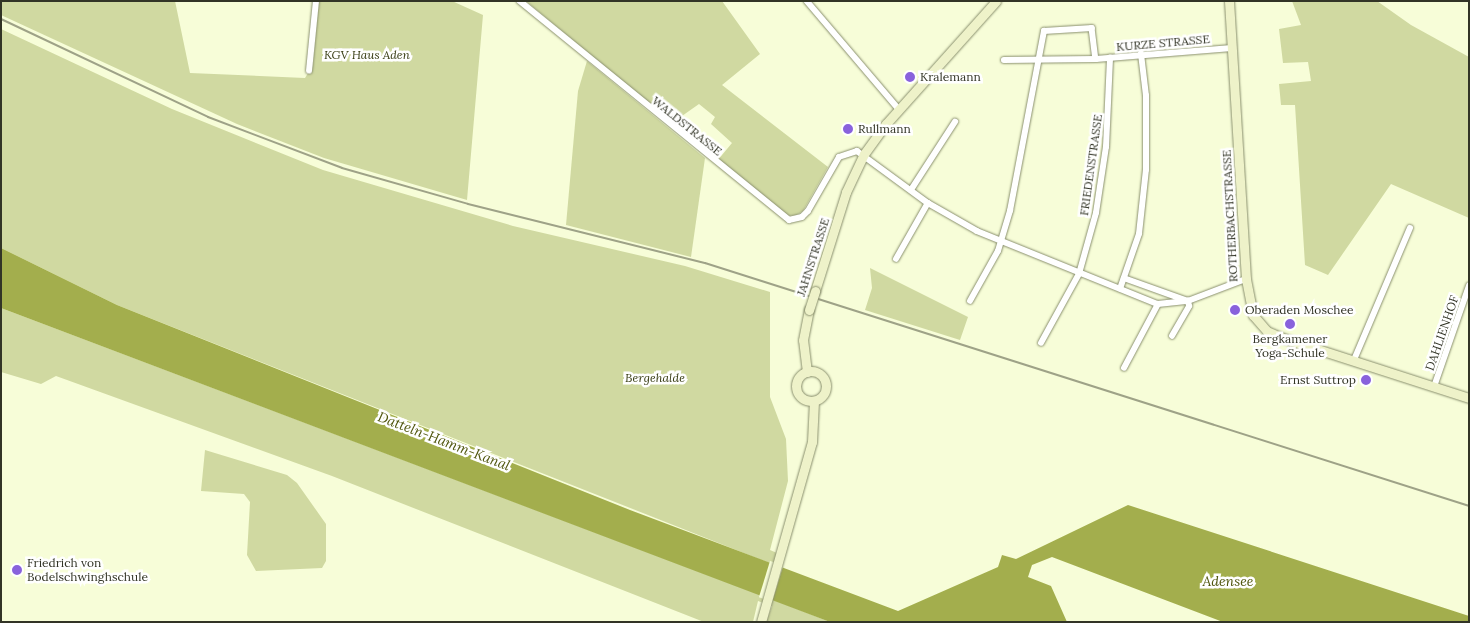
<!DOCTYPE html>
<html>
<head>
<meta charset="utf-8">
<style>
	body { margin:0 }
	#map { position:relative; width:1470px; height:623px; overflow:hidden; background:#f7fdd8; font-family:Lora,serif }
	div>[style] { position:absolute }
	[style*='--x'] { left:calc(var(--x)*1px); top:calc(var(--y)*1px); width:calc(var(--w)*1px); rotate:calc(var(--a)*1deg) }
	.green>* { inset:0; background:#d0d9a1 }
	.water>* { inset:0; background:#a3ae4d }
	.pier>* { inset:0; background:#f7fdd8; transform-origin:0 0 }
	.roads { filter:drop-shadow(0 0 1px #8a906e) drop-shadow(0 0 1px #8a906e) }
	.street>* { height:5.5px; margin:-2.75px; padding:0 2.75px; transform-origin:2.75px; border-radius:2.75px; background:#fff }
	.secondary>* { height:9px; margin:-4.5px; padding:0 4.5px; transform-origin:4.5px; border-radius:4.5px; background:#eef2c9 }
	.secondary>.ring { margin:-4.5px; padding:0; box-sizing:content-box; background:none; border:9px solid #eef2c9; border-radius:50% }
	.rail>* { height:2px; margin:-1px; padding:0 1px; transform-origin:1px; border-radius:1px; background:#9ea287 }
	.bridges { filter:drop-shadow(0 0 1px #8a906e) drop-shadow(0 0 1px #8a906e) }
	.secondary-bridge>* { height:9px; margin:-4.5px; padding:0 4.5px; transform-origin:4.5px; border-radius:4.5px; background:#eef2c9 }
	.dots>* { width:14px; height:14px; translate:-50% -50%; box-sizing:border-box; border:2px solid #fff; border-radius:50% }
	span { translate:-50% -50%; white-space:nowrap; text-align:center; line-height:1.15; -webkit-text-stroke:5px #fff; paint-order:stroke }
	.street-label { font-size:12px; color:#323426 }
	.park-label { font-size:12px; color:#383d14; font-style:italic }
	.poi-label { font-size:12px; color:#323426 }
	.left { translate:0 -50%; text-align:left }
	.right { translate:-100% -50%; text-align:right }
	.water-label { font-size:14px; color:#50560e; font-style:italic }
	.frame { position:absolute; inset:0; border:2px solid #323426; pointer-events:none }
</style>
</head>
<body>
<div id="map">
	<div class="green">
		<div style="clip-path:polygon(1px 1px,175px 1px,190px 73px,305px 78px,313px 65px,319px 1px,452px 1px,483px 15px,467px 200px,324px 158px,237px 124px,1px 15px)"></div>
		<div style="clip-path:polygon(526px 1px,722px 1px,760px 54px,722px 85px,828px 167px,803px 211px,795px 216px,786px 215px,717px 161px,732px 143px,711px 124px,715px 117px,699px 104px,672px 123px)"></div>
		<div style="clip-path:polygon(1292px 1px,1377px 1px,1411px 25px,1469px 57px,1469px 218px,1391px 184px,1328px 275px,1305px 265px,1295px 105px,1281px 105px,1279px 84px,1311px 81px,1308px 62px,1283px 63px,1279px 29px,1301px 25px)"></div>
		<div style="clip-path:polygon(1px 29px,172px 109px,323px 170px,513px 226px,685px 266px,770px 292px,770px 397px,786px 439px,788px 481px,770px 550px,784px 556px,782px 568px,117px 305px,1px 248px)"></div>
		<div style="clip-path:polygon(587px 61px,705px 158px,691px 257px,566px 225px,578px 91px)"></div>
		<div style="clip-path:polygon(870px 268px,968px 317px,960px 340px,865px 310px,872px 288px)"></div>
		<div style="clip-path:polygon(1px 308px,774px 600px,830px 622px,766px 622px,772px 606px,758px 601px,753px 622px,704px 622px,332px 476px,56px 376px,41px 384px,1px 372px)"></div>
		<div style="clip-path:polygon(205px 450px,287px 475px,297px 483px,326px 524px,326px 561px,322px 568px,256px 571px,247px 555px,250px 502px,244px 494px,201px 491px)"></div>
	</div>
	<div class="water">
		<div style="clip-path:polygon(1px 248px,117px 305px,630px 510px,898px 611px,998px 567px,1002px 555px,1016px 559px,1128px 505px,1469px 616px,1469px 622px,1223px 622px,1052px 557px,1032px 565px,1028px 577px,1051px 586px,1067px 622px,830px 622px,1px 308px)"></div>
	</div>
	<div class="pier">
		<div style="left:770px;top:561px;width:14px;height:38px;rotate:17deg"></div>
	</div>
	<div class="roads">
		<div class="street">
			<div style="--x:520;--y:1;--w:347;--a:39.1"></div>
			<div style="--x:789;--y:220;--w:13;--a:-13"></div>
			<div style="--x:802;--y:217;--w:8;--a:-45"></div>
			<div style="--x:808;--y:211;--w:62;--a:-60.1"></div>
			<div style="--x:839;--y:157;--w:19;--a:-18"></div>
			<div style="--x:857;--y:151;--w:88;--a:36.2"></div>
			<div style="--x:928;--y:203;--w:56;--a:29.7"></div>
			<div style="--x:977;--y:231;--w:195;--a:22"></div>
			<div style="--x:1158;--y:304;--w:30;--a:-6"></div>
			<div style="--x:1188;--y:301;--w:62;--a:-20.8"></div>
			<div style="--x:807;--y:1;--w:142;--a:49.6"></div>
			<div style="--x:1004;--y:60;--w:92;--a:-0.6"></div>
			<div style="--x:1096;--y:59;--w:136;--a:-4.6"></div>
			<div style="--x:309;--y:71;--w:70;--a:-84.3"></div>
			<div style="--x:911;--y:190;--w:81;--a:-57.1"></div>
			<div style="--x:896;--y:259;--w:64;--a:-60.3"></div>
			<div style="--x:1124;--y:278;--w:68;--a:19.8"></div>
			<div style="--x:1120;--y:289;--w:58;--a:-70.9"></div>
			<div style="--x:1139;--y:234;--w:64;--a:-83.8"></div>
			<div style="--x:1146;--y:170;--w:74;--a:-90"></div>
			<div style="--x:1146;--y:96;--w:42;--a:-96.8"></div>
			<div style="--x:970;--y:301;--w:57;--a:-60.8"></div>
			<div style="--x:998;--y:251;--w:42;--a:-73.3"></div>
			<div style="--x:1010;--y:211;--w:183;--a:-79.3"></div>
			<div style="--x:1044;--y:31;--w:48;--a:-3.6"></div>
			<div style="--x:1092;--y:28;--w:31;--a:83"></div>
			<div style="--x:1172;--y:336;--w:34;--a:-60"></div>
			<div style="--x:1189;--y:306;--w:5;--a:-101"></div>
			<div style="--x:1041;--y:343;--w:79;--a:-61.2"></div>
			<div style="--x:1079;--y:274;--w:63;--a:-74.4"></div>
			<div style="--x:1096;--y:213;--w:67;--a:-81.4"></div>
			<div style="--x:1106;--y:147;--w:89;--a:-87.4"></div>
			<div style="--x:1354;--y:360;--w:143;--a:-67"></div>
			<div style="--x:1124;--y:368;--w:72;--a:-62"></div>
			<div style="--x:1434;--y:387;--w:107;--a:-70.9"></div>
		</div>
		<div class="secondary">
			<div style="--x:1229;--y:1;--w:279;--a:86.5"></div>
			<div style="--x:1246;--y:279;--w:37;--a:79"></div>
			<div style="--x:1253;--y:315;--w:21;--a:49"></div>
			<div style="--x:1267;--y:331;--w:17;--a:24"></div>
			<div style="--x:1283;--y:338;--w:195;--a:17.9"></div>
			<div style="--x:815;--y:291;--w:104;--a:-72.6"></div>
			<div style="--x:846;--y:192;--w:42;--a:-64.7"></div>
			<div style="--x:864;--y:154;--w:37;--a:-54"></div>
			<div style="--x:886;--y:124;--w:165;--a:-48.2"></div>
			<div class="ring" style="left:796px;top:371px;width:21px;height:21px"></div>
			<div style="--x:807;--y:372;--w:32;--a:-97"></div>
			<div style="--x:803;--y:340;--w:31;--a:-79"></div>
			<div style="--x:761;--y:622;--w:187;--a:-74.2"></div>
			<div style="--x:812;--y:442;--w:41;--a:-87.2"></div>
		</div>
	</div>
	<div class="rail">
		<div style="--x:1;--y:19;--w:229;--a:25.3"></div>
		<div style="--x:208;--y:117;--w:143;--a:20.8"></div>
		<div style="--x:342;--y:168;--w:131;--a:15.9"></div>
		<div style="--x:468;--y:204;--w:244;--a:14"></div>
		<div style="--x:705;--y:263;--w:802;--a:17.64"></div>
	</div>
	<div class="bridges">
		<div class="secondary-bridge">
			<div style="--x:809;--y:310;--w:20;--a:-72"></div>
		</div>
	</div>
	<div class="dots">
		<div style="left:910px;top:77px;background:#8962dc"></div>
		<div style="left:848px;top:129px;background:#8962dc"></div>
		<div style="left:1235px;top:310px;background:#8962dc"></div>
		<div style="left:1290px;top:324px;background:#8962dc"></div>
		<div style="left:1366px;top:380px;background:#8962dc"></div>
		<div style="left:17px;top:570px;background:#8962dc"></div>
	</div>
	<div class="street-label">
		<span style="left:1163px;top:43px;rotate:-5deg">KURZE STRASSE</span>
		<span style="left:687px;top:126px;rotate:39deg">WALDSTRASSE</span>
		<span style="left:1091px;top:165px;rotate:-82deg">FRIEDENSTRASSE</span>
		<span style="left:1230px;top:216px;rotate:-93deg">ROTHERBACHSTRASSE</span>
		<span style="left:813px;top:257px;rotate:-72deg">JAHNSTRASSE</span>
		<span style="left:1442px;top:333px;rotate:-71deg">DAHLIENHOF</span>
	</div>
	<div class="park-label">
		<span style="left:367px;top:55px">KGV Haus Aden</span>
		<span style="left:655px;top:378px">Bergehalde</span>
	</div>
	<div class="poi-label">
		<span class="left" style="left:920px;top:77px">Kralemann</span>
		<span class="left" style="left:858px;top:129px">Rullmann</span>
		<span class="left" style="left:1245px;top:310px">Oberaden Moschee</span>
		<span style="left:1290px;top:346px">Bergkamener<br>Yoga-Schule</span>
		<span class="right" style="left:1356px;top:380px">Ernst Suttrop</span>
		<span class="left" style="left:27px;top:570px">Friedrich von<br>Bodelschwinghschule</span>
	</div>
	<div class="water-label">
		<span style="left:444px;top:441px;rotate:21deg">Datteln-Hamm-Kanal</span>
		<span style="left:1228px;top:581px">Adensee</span>
	</div>
	<div class="frame"></div>
</div>
</body>
</html>
